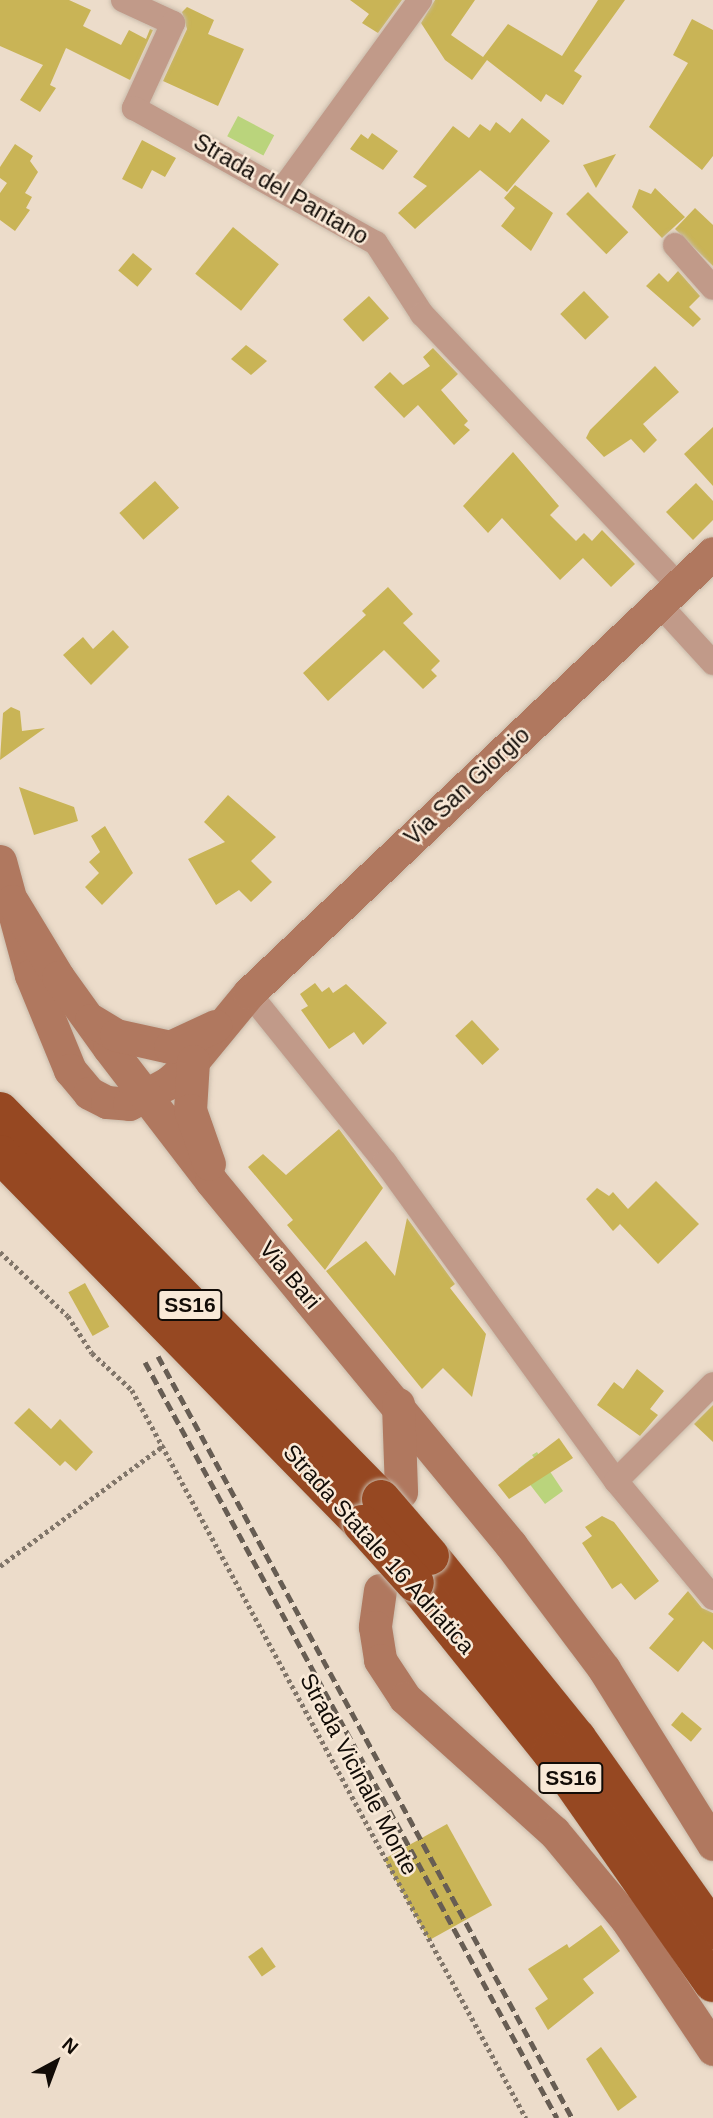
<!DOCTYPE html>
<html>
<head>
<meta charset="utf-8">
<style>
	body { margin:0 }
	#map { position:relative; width:713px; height:2118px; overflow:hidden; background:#ecdcca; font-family:Arial,sans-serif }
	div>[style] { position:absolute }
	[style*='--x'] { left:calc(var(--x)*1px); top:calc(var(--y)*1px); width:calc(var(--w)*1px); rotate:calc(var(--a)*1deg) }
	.water>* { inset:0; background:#bad47c; transform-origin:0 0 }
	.building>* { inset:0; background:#c9b456; transform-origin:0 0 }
	.path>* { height:4.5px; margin-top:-2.25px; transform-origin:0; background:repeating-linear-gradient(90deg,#81766a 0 3.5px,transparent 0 7px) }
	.roads { filter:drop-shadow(0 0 2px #c9bbab) drop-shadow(0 0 2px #c9bbab) }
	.street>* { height:24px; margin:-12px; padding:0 12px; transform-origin:12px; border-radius:12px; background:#c19a89 }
	.secondary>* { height:33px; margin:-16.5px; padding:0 16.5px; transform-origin:16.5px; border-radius:16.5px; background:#b0785f }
	.highway>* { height:38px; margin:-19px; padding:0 19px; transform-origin:19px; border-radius:19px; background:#964822 }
	.rail>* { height:5px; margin-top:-2.5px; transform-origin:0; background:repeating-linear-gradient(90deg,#675d53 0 10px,transparent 0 15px) }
	.bridges { filter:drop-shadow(0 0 2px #c9bbab) drop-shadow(0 0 2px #c9bbab) }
	.highway-bridge>* { height:38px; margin:-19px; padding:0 19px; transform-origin:19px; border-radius:19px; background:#964822 }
	span { translate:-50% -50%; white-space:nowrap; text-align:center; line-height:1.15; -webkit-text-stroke:5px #f9e9d7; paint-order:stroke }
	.shield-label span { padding:2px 5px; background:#f9e9d7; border:2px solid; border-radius:5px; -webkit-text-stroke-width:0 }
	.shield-label { font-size:21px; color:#120c07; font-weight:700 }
	.street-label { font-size:23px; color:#120c07 }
	.north { position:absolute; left:21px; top:2027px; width:70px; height:70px; -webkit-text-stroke:5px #f9e9d7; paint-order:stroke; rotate:41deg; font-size:19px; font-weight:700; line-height:28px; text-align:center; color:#120c07 }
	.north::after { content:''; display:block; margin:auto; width:24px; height:32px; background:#120c07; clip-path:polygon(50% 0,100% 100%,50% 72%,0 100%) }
</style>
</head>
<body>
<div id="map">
	<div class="water">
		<div style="left:238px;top:116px;width:41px;height:23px;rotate:28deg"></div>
		<div style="clip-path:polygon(537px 1452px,563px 1491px,545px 1504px,518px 1469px,531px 1459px,536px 1460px,532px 1455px)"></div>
	</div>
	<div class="building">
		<div style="clip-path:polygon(0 0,69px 0,91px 10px,83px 26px,121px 45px,129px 30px,146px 39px,150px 29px,153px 30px,130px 80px,66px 48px,50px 85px,56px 88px,40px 112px,20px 100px,43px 65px,0 46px)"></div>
		<div style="clip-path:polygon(350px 0,402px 0,378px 33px,362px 23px,369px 14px)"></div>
		<div style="clip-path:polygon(435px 0,475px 0,451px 35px,483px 57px,508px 24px,562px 56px,598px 0,625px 0,574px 71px,582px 76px,563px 105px,546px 94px,541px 102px,487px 60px,472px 80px,445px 60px,421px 23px)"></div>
		<div style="clip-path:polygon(187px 7px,214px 20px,208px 34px,244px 49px,218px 106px,163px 81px,187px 29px,182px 12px)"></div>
		<div style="clip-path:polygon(692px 19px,713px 30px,713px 156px,702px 170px,649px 127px,688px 63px,673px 55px)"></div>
		<div style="clip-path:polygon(522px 118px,550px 141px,507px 192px,480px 170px,415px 229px,398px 213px,427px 186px,413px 177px,453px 126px,469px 138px,480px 124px,490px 131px,496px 122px,510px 133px)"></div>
		<div style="clip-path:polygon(372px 133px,398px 151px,383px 170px,350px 149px,361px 134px,368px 139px)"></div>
		<div style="clip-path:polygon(142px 140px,176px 158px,165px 177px,152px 170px,142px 189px,122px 179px)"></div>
		<div style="clip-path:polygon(15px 144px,33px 156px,30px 161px,38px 172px,25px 193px,32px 197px,26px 208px,30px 210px,15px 231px,0 220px,0 193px,7px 183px,0 178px,0 167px)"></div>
		<div style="clip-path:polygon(616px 154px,596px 188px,583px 165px)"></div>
		<div style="clip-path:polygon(515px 185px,553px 213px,531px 251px,501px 226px,515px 208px,504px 198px)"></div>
		<div style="clip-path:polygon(655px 188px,685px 217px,662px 238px,632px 207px,639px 189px,651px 194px)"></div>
		<div style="left:588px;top:192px;width:57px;height:31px;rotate:45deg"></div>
		<div style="clip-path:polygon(695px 208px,713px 225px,713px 266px,675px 229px)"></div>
		<div style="left:233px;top:227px;width:59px;height:60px;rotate:39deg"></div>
		<div style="left:133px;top:253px;width:25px;height:23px;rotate:40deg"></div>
		<div style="clip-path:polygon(678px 271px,700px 296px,689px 307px,701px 319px,693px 327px,646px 286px,659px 273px,668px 282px)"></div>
		<div style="left:584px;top:291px;width:36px;height:33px;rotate:46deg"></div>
		<div style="left:369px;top:296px;width:30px;height:35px;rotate:48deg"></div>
		<div style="clip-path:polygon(246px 345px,267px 361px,251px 375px,231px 359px)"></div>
		<div style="clip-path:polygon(433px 348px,458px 374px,441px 390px,468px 421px,464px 425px,470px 430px,454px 445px,418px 405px,404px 418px,374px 387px,390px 372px,403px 385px,430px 366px,423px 357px)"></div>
		<div style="clip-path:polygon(655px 366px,679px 392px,643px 424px,657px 440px,644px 453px,631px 439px,604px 457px,586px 438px,590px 430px)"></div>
		<div style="clip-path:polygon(713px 427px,713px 486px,684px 454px)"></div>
		<div style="clip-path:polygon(513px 452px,559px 506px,550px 515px,576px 541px,584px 533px,592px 541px,602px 530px,635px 564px,611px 587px,583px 558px,560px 580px,502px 518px,488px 533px,463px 506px)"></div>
		<div style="left:155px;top:481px;width:36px;height:48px;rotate:48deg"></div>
		<div style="clip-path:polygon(696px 483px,713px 501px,713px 520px,693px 540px,666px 512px)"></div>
		<div style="clip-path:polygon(388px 587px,413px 614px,403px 623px,440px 661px,431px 670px,437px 676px,423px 689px,384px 650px,328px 701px,303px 673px,366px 615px,362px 611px)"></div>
		<div style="clip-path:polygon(113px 630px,129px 647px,91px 685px,63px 655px,83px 637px,93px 649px)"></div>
		<div style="clip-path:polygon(11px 707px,20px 711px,22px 731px,45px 728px,0 760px,3px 713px)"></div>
		<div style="clip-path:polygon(19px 787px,74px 807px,78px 821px,34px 835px)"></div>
		<div style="clip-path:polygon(228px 795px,276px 837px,251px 861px,272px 882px,251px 902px,239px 890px,216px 905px,188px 859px,225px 842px,204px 822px)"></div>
		<div style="clip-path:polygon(105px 826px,133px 873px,102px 905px,85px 887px,99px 873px,89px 862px,100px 852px,91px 836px)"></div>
		<div style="clip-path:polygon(315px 983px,322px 992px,329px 987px,333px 993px,346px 984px,387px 1023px,363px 1045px,354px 1032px,329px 1049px,301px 1010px,308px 1006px,300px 994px)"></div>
		<div style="left:472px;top:1020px;width:40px;height:23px;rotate:47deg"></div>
		<div style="clip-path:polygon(339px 1129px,383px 1188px,325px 1270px,287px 1225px,293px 1220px,248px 1167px,263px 1154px,286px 1175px)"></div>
		<div style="clip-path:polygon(656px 1181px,699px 1224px,658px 1264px,620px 1224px,613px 1231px,586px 1199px,597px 1188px,609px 1196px,613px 1192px,628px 1209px)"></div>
		<div style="clip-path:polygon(407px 1218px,455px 1284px,450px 1288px,486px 1334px,472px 1397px,443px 1368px,422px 1389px,326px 1271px,366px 1241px,395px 1276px)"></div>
		<div style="left:85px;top:1283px;width:50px;height:19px;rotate:61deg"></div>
		<div style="clip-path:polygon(637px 1369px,664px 1391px,650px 1409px,658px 1415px,640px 1436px,597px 1405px,614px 1382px,623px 1389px)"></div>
		<div style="clip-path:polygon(713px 1405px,713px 1442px,694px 1424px)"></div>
		<div style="clip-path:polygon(29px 1408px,51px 1429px,60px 1419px,93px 1452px,76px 1471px,65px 1461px,60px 1466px,14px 1423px)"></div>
		<div style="clip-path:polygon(559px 1438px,573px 1458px,509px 1499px,498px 1485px)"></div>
		<div style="clip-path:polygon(602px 1516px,614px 1522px,659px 1581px,635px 1600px,621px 1583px,612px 1589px,582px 1543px,592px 1536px,585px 1527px)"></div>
		<div style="clip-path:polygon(688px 1591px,702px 1608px,713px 1613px,713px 1650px,703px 1641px,678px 1672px,649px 1648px,674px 1619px,668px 1614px)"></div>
		<div style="left:682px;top:1712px;width:26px;height:17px;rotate:40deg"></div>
		<div style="left:447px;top:1824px;width:93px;height:72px;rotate:61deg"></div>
		<div style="clip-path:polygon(601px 1925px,620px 1951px,583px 1979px,594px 1993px,548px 2030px,535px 2008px,548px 1999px,528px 1969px,567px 1944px,569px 1948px)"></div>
		<div style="left:262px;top:1947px;width:24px;height:17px;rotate:55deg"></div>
		<div style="clip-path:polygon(601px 2047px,637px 2097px,618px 2111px,586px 2059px)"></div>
	</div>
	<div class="path">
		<div style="--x:0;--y:1252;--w:93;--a:43.3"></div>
		<div style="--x:68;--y:1316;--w:44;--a:57"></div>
		<div style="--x:92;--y:1353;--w:54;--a:42.8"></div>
		<div style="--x:132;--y:1390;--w:828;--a:61.58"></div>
		<div style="--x:0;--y:1566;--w:204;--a:-36.4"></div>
	</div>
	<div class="roads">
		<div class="street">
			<div style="--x:123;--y:0;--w:55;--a:24.7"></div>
			<div style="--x:173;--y:23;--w:94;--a:114.6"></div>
			<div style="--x:134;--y:108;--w:277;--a:29.2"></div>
			<div style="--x:376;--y:243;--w:85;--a:57.1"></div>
			<div style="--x:422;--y:314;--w:374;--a:46.6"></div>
			<div style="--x:282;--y:190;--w:235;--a:-54"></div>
			<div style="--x:675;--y:245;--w:57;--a:48.5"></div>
			<div style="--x:659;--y:604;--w:80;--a:47.5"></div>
			<div style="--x:249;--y:993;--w:217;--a:51.2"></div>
			<div style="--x:385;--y:1162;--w:394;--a:54.1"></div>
			<div style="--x:616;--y:1481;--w:152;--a:50.3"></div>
			<div style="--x:616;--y:1481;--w:137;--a:-45"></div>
		</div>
		<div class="secondary">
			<div style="--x:0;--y:861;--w:118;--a:74.8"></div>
			<div style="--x:31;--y:975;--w:103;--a:67.7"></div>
			<div style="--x:70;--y:1070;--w:30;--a:50"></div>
			<div style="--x:89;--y:1093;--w:20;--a:27"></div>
			<div style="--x:107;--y:1102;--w:22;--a:5"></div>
			<div style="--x:129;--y:1104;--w:44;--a:-28.3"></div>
			<div style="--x:168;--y:1083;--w:33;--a:-41"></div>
			<div style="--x:193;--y:1061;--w:88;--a:-50.5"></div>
			<div style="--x:249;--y:993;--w:639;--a:-43.48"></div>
			<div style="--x:12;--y:901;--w:89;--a:58.8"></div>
			<div style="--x:58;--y:977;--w:87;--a:54.3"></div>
			<div style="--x:109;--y:1048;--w:168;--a:52.5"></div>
			<div style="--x:211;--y:1181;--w:472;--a:50.5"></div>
			<div style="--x:511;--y:1545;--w:155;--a:53.1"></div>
			<div style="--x:604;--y:1669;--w:206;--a:58.1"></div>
			<div style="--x:91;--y:1020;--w:29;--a:31"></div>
			<div style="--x:116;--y:1035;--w:55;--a:12.5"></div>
			<div style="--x:170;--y:1047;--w:50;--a:-25"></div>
			<div style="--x:193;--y:1061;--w:49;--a:93.5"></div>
			<div style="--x:190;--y:1110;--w:57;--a:70.6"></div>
			<div style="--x:398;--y:1404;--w:88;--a:88"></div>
			<div style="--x:380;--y:1590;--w:37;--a:98"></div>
			<div style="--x:375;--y:1627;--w:33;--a:81"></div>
			<div style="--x:380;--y:1660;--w:45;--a:56.7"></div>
			<div style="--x:405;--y:1698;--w:200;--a:42"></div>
			<div style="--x:554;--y:1832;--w:114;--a:50.3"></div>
			<div style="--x:627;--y:1920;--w:155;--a:56.3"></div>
		</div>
		<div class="highway">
			<div style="--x:0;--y:1111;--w:544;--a:45.52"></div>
			<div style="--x:0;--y:1154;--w:518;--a:45.63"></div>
			<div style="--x:430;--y:1556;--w:234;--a:51.1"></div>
			<div style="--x:577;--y:1738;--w:236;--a:54.8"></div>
			<div style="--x:415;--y:1583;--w:217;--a:51.2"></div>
			<div style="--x:551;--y:1752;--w:282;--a:55"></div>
		</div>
	</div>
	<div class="rail">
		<div style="--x:158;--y:1356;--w:867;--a:61.48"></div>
		<div style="--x:145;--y:1362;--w:861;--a:61.41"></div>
	</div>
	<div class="bridges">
		<div class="highway-bridge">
			<div style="--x:381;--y:1499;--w:75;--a:49.3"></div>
			<div style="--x:362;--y:1524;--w:79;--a:48.1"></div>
		</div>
	</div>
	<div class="shield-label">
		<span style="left:190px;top:1305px">SS16</span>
		<span style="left:571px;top:1778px">SS16</span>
	</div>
	<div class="street-label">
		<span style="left:281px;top:189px;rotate:30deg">Strada del Pantano</span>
		<span style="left:467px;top:786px;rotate:-43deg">Via San Giorgio</span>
		<span style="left:290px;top:1275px;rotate:50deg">Via Bari</span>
		<span style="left:379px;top:1549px;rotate:48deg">Strada Statale 16 Adriatica</span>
		<span style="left:359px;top:1774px;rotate:62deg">Strada Vicinale Monte</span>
	</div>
	<div class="north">N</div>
</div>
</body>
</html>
